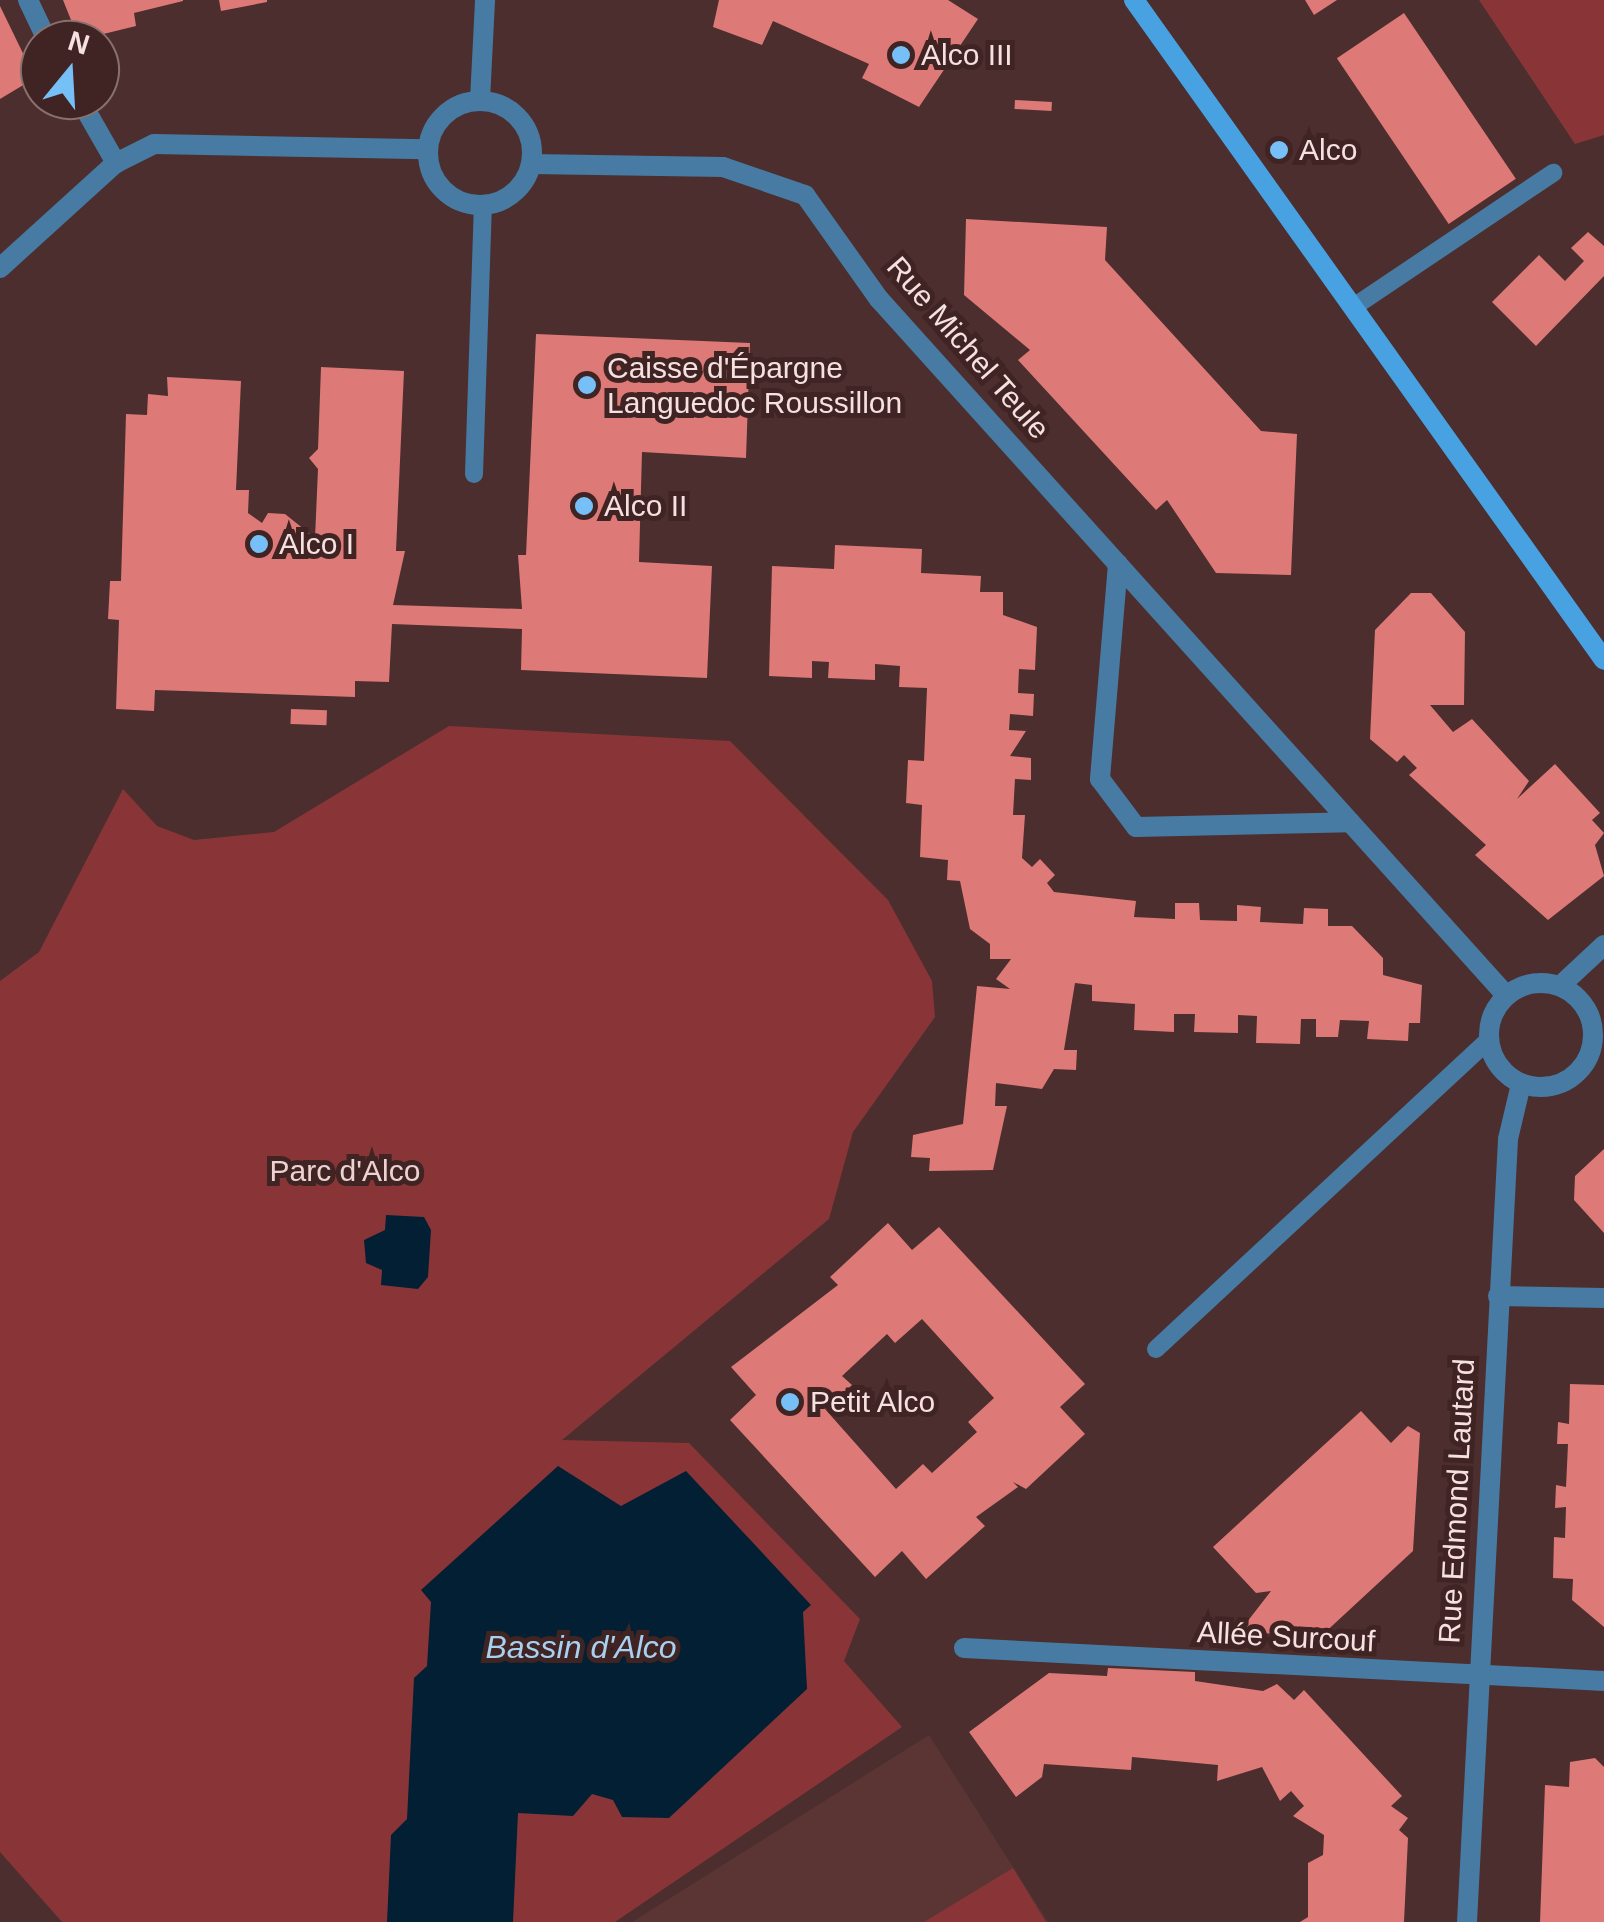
<!DOCTYPE html>
<html>
<head>
<meta charset="utf-8">
<style>
	body { margin:0 }
	#map { position:relative; width:1604px; height:1922px; overflow:hidden; background:#4b2e2d; font-family:Arial,sans-serif }
	div>[style] { position:absolute }
	[style*='--x'] { left:calc(var(--x)*1px); top:calc(var(--y)*1px); width:calc(var(--w)*1px); rotate:calc(var(--a)*1deg) }
	.built>* { inset:0; background:#5a3534 }
	.green>* { inset:0; background:#893537 }
	.water>* { inset:0; background:#031f33 }
	.building>* { inset:0; background:#dd7977; transform-origin:0 0 }
	.lane>* { height:18px; margin:-9px; padding:0 9px; transform-origin:9px; border-radius:9px; background:#477ba3 }
	.street>* { height:20px; margin:-10px; padding:0 10px; transform-origin:10px; border-radius:10px; background:#477ba3 }
	.street>.ring { margin:-10px; padding:0; box-sizing:content-box; background:none; border:20px solid #477ba3; border-radius:50% }
	.secondary>* { height:20px; margin:-10px; padding:0 10px; transform-origin:10px; border-radius:10px; background:#48a1e0 }
	.dots>* { width:28px; height:28px; translate:-50% -50%; box-sizing:border-box; border:5px solid #402423; border-radius:50% }
	span { translate:-50% -50%; white-space:nowrap; text-align:center; line-height:1.15; -webkit-text-stroke:10px #402423; paint-order:stroke }
	.poi-label { font-size:30px; color:#f5e1e0 }
	.left { translate:0 -50%; text-align:left }
	.street-label { font-size:30px; color:#f5e1e0 }
	.park-label { font-size:30px; color:#eed2d1 }
	.water-label { font-size:32px; color:#a8d0f1; font-style:italic }
	.north { position:absolute; left:20px; top:20px; width:100px; height:100px; box-sizing:border-box; background:#402423; border:2px solid #88706f; border-radius:50%; rotate:18deg; font-size:28px; font-weight:700; line-height:40px; text-align:center; color:#f5e1e0 }
	.north::after { content:''; display:block; margin:auto; width:35px; height:45px; background:#77c0f7; clip-path:polygon(50% 0,100% 100%,50% 72%,0 100%) }
</style>
</head>
<body>
<div id="map">
	<div class="built">
		<div style="clip-path:polygon(929px 1735px,1048px 1922px,632px 1922px)"></div>
	</div>
	<div class="green">
		<div style="clip-path:polygon(1479px 0,1604px 0,1604px 135px,1575px 144px)"></div>
		<div style="clip-path:polygon(449px 726px,730px 741px,888px 900px,932px 981px,935px 1017px,853px 1132px,829px 1219px,562px 1440px,689px 1443px,860px 1619px,844px 1661px,902px 1727px,615px 1922px,62px 1922px,0 1852px,0 981px,39px 952px,123px 789px,157px 826px,194px 840px,274px 832px)"></div>
		<div style="clip-path:polygon(1013px 1868px,1046px 1922px,924px 1922px)"></div>
	</div>
	<div class="water">
		<div style="clip-path:polygon(386px 1215px,424px 1217px,431px 1230px,428px 1277px,418px 1289px,381px 1285px,382px 1270px,366px 1263px,364px 1240px,385px 1230px)"></div>
		<div style="clip-path:polygon(558px 1466px,621px 1506px,686px 1471px,811px 1605px,803px 1612px,807px 1689px,669px 1818px,622px 1817px,613px 1800px,592px 1794px,573px 1816px,518px 1813px,513px 1922px,387px 1922px,391px 1835px,407px 1819px,414px 1678px,427px 1666px,431px 1602px,421px 1590px)"></div>
	</div>
	<div class="building">
		<div style="clip-path:polygon(63px 0,183px 0,183px 1px,134px 13px,136px 26px,79px 40px)"></div>
		<div style="clip-path:polygon(219px 0,267px 0,267px 2px,221px 11px)"></div>
		<div style="clip-path:polygon(719px 0,948px 0,978px 19px,919px 107px,862px 78px,869px 64px,773px 21px,762px 45px,713px 27px)"></div>
		<div style="clip-path:polygon(1305px 0,1337px 0,1314px 15px)"></div>
		<div style="clip-path:polygon(0 6px,35px 78px,0 99px)"></div>
		<div style="left:1404px;top:13px;width:200px;height:81px;rotate:56deg"></div>
		<div style="left:1015px;top:100px;width:37px;height:9px;rotate:3deg"></div>
		<div style="clip-path:polygon(966px 219px,1107px 227px,1105px 260px,1261px 431px,1297px 434px,1291px 575px,1216px 573px,1167px 500px,1156px 510px,1018px 360px,1030px 350px,964px 295px)"></div>
		<div style="clip-path:polygon(1588px 232px,1604px 246px,1604px 276px,1536px 346px,1492px 302px,1539px 255px,1565px 281px,1584px 261px,1571px 248px)"></div>
		<div style="clip-path:polygon(536px 334px,750px 343px,746px 458px,642px 452px,639px 562px,712px 566px,707px 678px,521px 670px,522px 629px,392px 624px,389px 682px,355px 681px,355px 697px,155px 690px,154px 711px,116px 709px,119px 620px,108px 619px,110px 581px,121px 581px,126px 414px,147px 415px,148px 394px,168px 396px,167px 377px,241px 381px,236px 490px,249px 490px,248px 513px,262px 523px,268px 513px,285px 514px,315px 538px,318px 469px,309px 458px,318px 449px,321px 367px,404px 371px,396px 551px,405px 551px,393px 605px,522px 609px,518px 555px,526px 555px)"></div>
		<div style="clip-path:polygon(835px 545px,922px 549px,921px 573px,981px 576px,980px 592px,1003px 592px,1003px 615px,1037px 627px,1035px 670px,1019px 669px,1018px 693px,1034px 694px,1033px 716px,1010px 714px,1009px 730px,1026px 731px,1010px 756px,1031px 758px,1031px 780px,1015px 779px,1013px 815px,1025px 815px,1022px 858px,1032px 867px,1040px 859px,1055px 875px,1047px 883px,1054px 892px,1136px 901px,1134px 917px,1175px 919px,1175px 903px,1199px 903px,1200px 920px,1237px 921px,1237px 905px,1261px 907px,1260px 922px,1303px 924px,1304px 908px,1328px 909px,1328px 926px,1352px 926px,1383px 958px,1383px 975px,1422px 985px,1420px 1023px,1409px 1023px,1408px 1041px,1367px 1039px,1369px 1021px,1340px 1020px,1338px 1037px,1316px 1037px,1316px 1019px,1301px 1019px,1300px 1044px,1256px 1043px,1257px 1016px,1238px 1015px,1238px 1033px,1194px 1032px,1195px 1014px,1174px 1014px,1174px 1032px,1134px 1030px,1135px 1004px,1092px 1001px,1092px 985px,1075px 983px,1064px 1050px,1077px 1050px,1076px 1070px,1054px 1069px,1042px 1089px,996px 1083px,995px 1106px,1007px 1106px,993px 1170px,929px 1171px,930px 1158px,911px 1157px,913px 1135px,963px 1124px,977px 986px,1010px 989px,996px 979px,1011px 959px,990px 959px,990px 944px,970px 929px,960px 881px,947px 880px,948px 860px,920px 857px,922px 805px,906px 803px,908px 760px,924px 761px,927px 688px,899px 687px,900px 666px,875px 664px,875px 680px,828px 678px,829px 662px,812px 661px,812px 678px,769px 676px,772px 566px,834px 569px)"></div>
		<div style="clip-path:polygon(1411px 593px,1431px 593px,1465px 632px,1464px 705px,1430px 705px,1453px 732px,1472px 719px,1529px 781px,1517px 799px,1555px 764px,1600px 813px,1592px 820px,1604px 833px,1595px 845px,1604px 876px,1548px 920px,1475px 855px,1486px 845px,1409px 775px,1417px 768px,1404px 755px,1397px 762px,1370px 739px,1375px 630px)"></div>
		<div style="left:291px;top:709px;width:36px;height:15px;rotate:2deg"></div>
		<div style="clip-path:polygon(1604px 1149px,1604px 1233px,1574px 1200px,1575px 1176px)"></div>
		<div style="clip-path:polygon(evenodd,888px 1223px,912px 1250px,939px 1227px,1085px 1384px,1060px 1407px,1085px 1434px,1026px 1489px,1013px 1482px,1018px 1487px,976px 1517px,985px 1526px,926px 1579px,902px 1551px,875px 1577px,730px 1420px,756px 1395px,731px 1367px,838px 1285px,830px 1277px,888px 1223px,922px 1319px,994px 1398px,968px 1422px,977px 1432px,932px 1473px,923px 1464px,896px 1489px,825px 1409px,852px 1385px,842px 1376px,887px 1334px,895px 1343px,922px 1319px)"></div>
		<div style="clip-path:polygon(1570px 1384px,1604px 1385px,1604px 1627px,1572px 1600px,1573px 1579px,1553px 1578px,1554px 1537px,1565px 1538px,1566px 1507px,1555px 1508px,1556px 1485px,1566px 1487px,1568px 1444px,1557px 1444px,1558px 1422px,1569px 1424px)"></div>
		<div style="clip-path:polygon(1361px 1411px,1391px 1443px,1408px 1426px,1420px 1433px,1413px 1551px,1319px 1638px,1240px 1631px,1271px 1591px,1256px 1593px,1213px 1547px)"></div>
		<div style="clip-path:polygon(1108px 1668px,1195px 1672px,1195px 1681px,1263px 1691px,1277px 1684px,1294px 1700px,1304px 1690px,1402px 1796px,1391px 1806px,1408px 1818px,1399px 1830px,1408px 1838px,1404px 1922px,1300px 1922px,1308px 1917px,1308px 1863px,1323px 1855px,1324px 1835px,1293px 1816px,1304px 1806px,1291px 1791px,1280px 1801px,1262px 1767px,1217px 1781px,1218px 1765px,1132px 1757px,1131px 1770px,1044px 1764px,1042px 1777px,1016px 1797px,969px 1732px,1049px 1673px,1107px 1676px)"></div>
		<div style="clip-path:polygon(1595px 1758px,1604px 1767px,1604px 1922px,1540px 1922px,1545px 1785px,1569px 1787px,1570px 1762px)"></div>
	</div>
	<div class="lane">
		<div style="--x:1355;--y:306;--w:239;--a:-33.9"></div>
		<div style="--x:474;--y:474;--w:269;--a:-88.1"></div>
		<div style="--x:1156;--y:1349;--w:453;--a:-42.9"></div>
	</div>
	<div class="street">
		<div style="--x:28;--y:0;--w:44;--a:64.6"></div>
		<div style="--x:80;--y:100;--w:73;--a:60.3"></div>
		<div style="--x:480;--y:100;--w:100;--a:-87.1"></div>
		<div class="ring" style="left:428px;top:101px;width:84px;height:84px"></div>
		<div style="--x:531;--y:164;--w:192;--a:0.9"></div>
		<div style="--x:723;--y:167;--w:87;--a:18.9"></div>
		<div style="--x:805;--y:195;--w:128;--a:54.6"></div>
		<div style="--x:879;--y:299;--w:937;--a:47.99"></div>
		<div style="--x:0;--y:268;--w:156;--a:-42.2"></div>
		<div style="--x:116;--y:163;--w:42;--a:-26.6"></div>
		<div style="--x:154;--y:144;--w:271;--a:1.1"></div>
		<div style="--x:1118;--y:564;--w:216;--a:94.8"></div>
		<div style="--x:1100;--y:779;--w:60;--a:53.1"></div>
		<div style="--x:1136;--y:827;--w:214;--a:-1.3"></div>
		<div class="ring" style="left:1489px;top:983px;width:84px;height:84px"></div>
		<div style="--x:1560;--y:986;--w:60;--a:-43"></div>
		<div style="--x:1498;--y:1296;--w:106;--a:1.1"></div>
		<div style="--x:964;--y:1648;--w:641;--a:2.95"></div>
		<div style="--x:1467;--y:1922;--w:784;--a:-87"></div>
		<div style="--x:1508;--y:1139;--w:57;--a:-76.7"></div>
	</div>
	<div class="secondary">
		<div style="--x:1134;--y:0;--w:810;--a:54.54"></div>
	</div>
	<div class="dots">
		<div style="left:901px;top:55px;background:#77c0f7"></div>
		<div style="left:1279px;top:150px;background:#77c0f7"></div>
		<div style="left:587px;top:385px;background:#77c0f7"></div>
		<div style="left:584px;top:506px;background:#77c0f7"></div>
		<div style="left:259px;top:544px;background:#77c0f7"></div>
		<div style="left:790px;top:1402px;background:#77c0f7"></div>
	</div>
	<div class="poi-label">
		<span class="left" style="left:921px;top:55px">Alco III</span>
		<span class="left" style="left:1299px;top:150px">Alco</span>
		<span class="left" style="left:607px;top:385px">Caisse d'Épargne<br>Languedoc Roussillon</span>
		<span class="left" style="left:604px;top:506px">Alco II</span>
		<span class="left" style="left:279px;top:544px">Alco I</span>
		<span class="left" style="left:810px;top:1402px">Petit Alco</span>
	</div>
	<div class="street-label">
		<span style="left:968px;top:348px;rotate:49deg">Rue Michel Teule</span>
		<span style="left:1457px;top:1501px;rotate:-87deg">Rue Edmond Lautard</span>
		<span style="left:1286px;top:1637px;rotate:3deg">Allée Surcouf</span>
	</div>
	<div class="park-label">
		<span style="left:345px;top:1171px">Parc d'Alco</span>
	</div>
	<div class="water-label">
		<span style="left:581px;top:1647px">Bassin d'Alco</span>
	</div>
	<div class="north">N</div>
</div>
</body>
</html>
